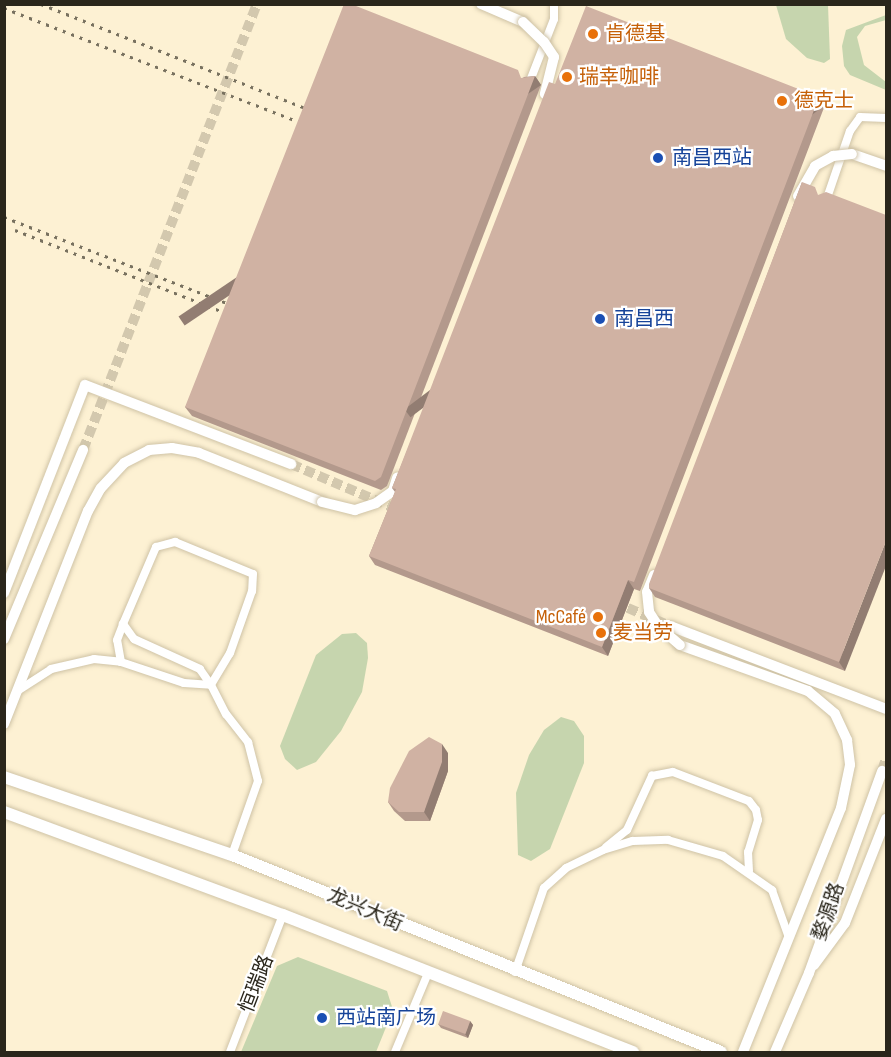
<!DOCTYPE html>
<html>
<head>
<meta charset="utf-8">
<style>
	body { margin:0 }
	#map { position:relative; width:891px; height:1057px; overflow:hidden; background:#fdf1d3; font-family:"Sofia Sans Condensed","Noto Sans SC",sans-serif }
	div>[style] { position:absolute }
	[style*='--x'] { left:calc(var(--x)*1px); top:calc(var(--y)*1px); width:calc(var(--w)*1px); rotate:calc(var(--a)*1deg) }
	.green>* { inset:0; background:#c6d5ae }
	.tertiary-tunnel>* { height:10px; margin-top:-5px; transform-origin:0; background:repeating-linear-gradient(90deg,#d3c8ae 0 10px,transparent 0 15px) }
	.roads { filter:drop-shadow(0 0 2px #cfc3a6) drop-shadow(0 0 2px #cfc3a6) }
	.minor>* { height:8px; margin:-4px; padding:0 4px; transform-origin:4px; border-radius:4px; background:#fff }
	.tertiary>* { height:10px; margin:-5px; padding:0 5px; transform-origin:5px; border-radius:5px; background:#fff }
	.primary>* { height:12px; margin:-6px; padding:0 6px; transform-origin:6px; border-radius:6px; background:#fff }
	.rail>* { height:3px; margin-top:-1.5px; transform-origin:0; background:repeating-linear-gradient(90deg,#78715f 0 3px,transparent 0 9px) }
	.bridges { filter:drop-shadow(0 0 2px #cfc3a6) drop-shadow(0 0 2px #cfc3a6) }
	.tertiary-bridge>* { height:10px; margin:-5px; padding:0 5px; transform-origin:5px; border-radius:5px; background:#fff }
	.wall>* { inset:0; background:#b3998c }
	.shaded-wall>* { inset:0; background:#927d72; transform-origin:0 0 }
	.building>* { inset:0; background:#d0b2a3; transform-origin:0 0 }
	.dots>* { width:16px; height:16px; translate:-50% -50%; box-sizing:border-box; border:3px solid #fff; border-radius:50% }
	span { translate:-50% -50%; white-space:nowrap; text-align:center; line-height:1.15; -webkit-text-stroke:4.5px #fff; paint-order:stroke }
	.food-label { font-size:20px; color:#c56008 }
	.left { translate:0 -50%; text-align:left }
	.right { translate:-100% -50%; text-align:right }
	.transit-label { font-size:20px; color:#164399 }
	.street-label { font-size:20px; color:#2a261b }
	.frame { position:absolute; inset:0; border:6px solid #2a261b; pointer-events:none }
</style>
</head>
<body>
<div id="map">
	<div class="green">
		<div style="clip-path:polygon(776px 5px,828px 5px,830px 59px,824px 63px,807px 58px,786px 39px)"></div>
		<div style="clip-path:polygon(886px 15px,886px 20px,865px 26px,857px 37px,864px 65px,886px 82px,886px 90px,850px 75px,844px 66px,842px 46px,846px 30px)"></div>
		<div style="clip-path:polygon(356px 633px,367px 643px,368px 658px,362px 692px,341px 731px,316px 762px,297px 770px,285px 759px,280px 746px,316px 655px,342px 634px)"></div>
		<div style="clip-path:polygon(561px 717px,574px 721px,584px 736px,584px 763px,550px 849px,531px 861px,518px 855px,516px 793px,529px 755px,544px 730px)"></div>
		<div style="clip-path:polygon(298px 957px,387px 991px,393px 1010px,376px 1052px,241px 1052px,277px 966px)"></div>
	</div>
	<div class="tertiary-tunnel">
		<div style="--x:83;--y:450;--w:479;--a:-68.7"></div>
		<div style="--x:291;--y:464;--w:120;--a:23.1"></div>
		<div style="--x:614;--y:602;--w:61;--a:23.2"></div>
		<div style="--x:882;--y:771;--w:13;--a:-72"></div>
	</div>
	<div class="roads">
		<div class="minor">
			<div style="--x:530;--y:81;--w:66;--a:-68.8"></div>
			<div style="--x:554;--y:19;--w:15;--a:-90"></div>
			<div style="--x:827;--y:198;--w:71;--a:-71.1"></div>
			<div style="--x:850;--y:131;--w:17;--a:-54"></div>
			<div style="--x:860;--y:117;--w:26;--a:2"></div>
			<div style="--x:121;--y:662;--w:22;--a:-100"></div>
			<div style="--x:117;--y:640;--w:17;--a:-69"></div>
			<div style="--x:123;--y:624;--w:84;--a:-66.8"></div>
			<div style="--x:156;--y:547;--w:20;--a:-15"></div>
			<div style="--x:175;--y:542;--w:84;--a:22.3"></div>
			<div style="--x:253;--y:574;--w:17;--a:93"></div>
			<div style="--x:252;--y:591;--w:66;--a:109.5"></div>
			<div style="--x:230;--y:653;--w:37;--a:121"></div>
			<div style="--x:211;--y:685;--w:19;--a:-125"></div>
			<div style="--x:200;--y:669;--w:72;--a:-155.6"></div>
			<div style="--x:134;--y:639;--w:19;--a:-126"></div>
			<div style="--x:19;--y:690;--w:38;--a:-33"></div>
			<div style="--x:51;--y:669;--w:44;--a:-13.1"></div>
			<div style="--x:94;--y:659;--w:27;--a:6"></div>
			<div style="--x:121;--y:662;--w:66;--a:18.4"></div>
			<div style="--x:184;--y:683;--w:27;--a:4"></div>
			<div style="--x:211;--y:685;--w:33;--a:63"></div>
			<div style="--x:226;--y:714;--w:36;--a:52"></div>
			<div style="--x:248;--y:742;--w:40;--a:75.6"></div>
			<div style="--x:258;--y:781;--w:78;--a:109.4"></div>
			<div style="--x:606;--y:847;--w:27;--a:-39"></div>
			<div style="--x:627;--y:830;--w:60;--a:-65.2"></div>
			<div style="--x:652;--y:776;--w:21;--a:-11"></div>
			<div style="--x:673;--y:772;--w:81;--a:20.9"></div>
			<div style="--x:749;--y:801;--w:11;--a:52"></div>
			<div style="--x:756;--y:810;--w:10;--a:79"></div>
			<div style="--x:758;--y:820;--w:34;--a:107"></div>
			<div style="--x:748;--y:852;--w:19;--a:87"></div>
			<div style="--x:515;--y:972;--w:89;--a:-71"></div>
			<div style="--x:544;--y:888;--w:30;--a:-42"></div>
			<div style="--x:566;--y:868;--w:41;--a:-25.9"></div>
			<div style="--x:603;--y:850;--w:31;--a:-17"></div>
			<div style="--x:633;--y:841;--w:35;--a:-2"></div>
			<div style="--x:668;--y:840;--w:57;--a:16.2"></div>
			<div style="--x:723;--y:856;--w:60;--a:34.8"></div>
			<div style="--x:772;--y:890;--w:48;--a:70.4"></div>
			<div style="--x:230;--y:1052;--w:147;--a:-68.9"></div>
			<div style="--x:395;--y:1052;--w:86;--a:-67.3"></div>
		</div>
		<div class="tertiary">
			<div style="--x:481;--y:4;--w:46;--a:23.2"></div>
			<div style="--x:852;--y:154;--w:36;--a:19"></div>
			<div style="--x:4;--y:593;--w:223;--a:-68.7"></div>
			<div style="--x:85;--y:385;--w:221;--a:21"></div>
			<div style="--x:670;--y:626;--w:231;--a:21"></div>
			<div style="--x:4;--y:639;--w:205;--a:-67.3"></div>
			<div style="--x:680;--y:645;--w:136;--a:19.8"></div>
			<div style="--x:808;--y:691;--w:35;--a:40"></div>
			<div style="--x:835;--y:714;--w:29;--a:65"></div>
			<div style="--x:847;--y:740;--w:25;--a:83"></div>
			<div style="--x:850;--y:765;--w:44;--a:101.8"></div>
			<div style="--x:841;--y:808;--w:263;--a:111.9"></div>
			<div style="--x:4;--y:724;--w:229;--a:-68.5"></div>
			<div style="--x:88;--y:511;--w:26;--a:-61"></div>
			<div style="--x:101;--y:488;--w:34;--a:-47"></div>
			<div style="--x:124;--y:463;--w:28;--a:-27"></div>
			<div style="--x:149;--y:450;--w:23;--a:-5"></div>
			<div style="--x:172;--y:448;--w:27;--a:10"></div>
			<div style="--x:199;--y:453;--w:132;--a:21.7"></div>
			<div style="--x:814;--y:965;--w:52;--a:-53.6"></div>
			<div style="--x:845;--y:923;--w:112;--a:-68.5"></div>
			<div style="--x:775;--y:1052;--w:86;--a:-66.7"></div>
			<div style="--x:809;--y:973;--w:215;--a:-70.1"></div>
		</div>
		<div class="primary">
			<div style="--x:4;--y:777;--w:241;--a:18.9"></div>
			<div style="--x:232;--y:855;--w:527;--a:21.94"></div>
			<div style="--x:4;--y:812;--w:297;--a:20.3"></div>
			<div style="--x:283;--y:915;--w:376;--a:21.4"></div>
		</div>
	</div>
	<div class="rail">
		<div style="--x:41;--y:4;--w:300;--a:21.5"></div>
		<div style="--x:4;--y:8;--w:330;--a:21.1"></div>
		<div style="--x:4;--y:217;--w:255;--a:21.1"></div>
		<div style="--x:15;--y:230;--w:240;--a:21.5"></div>
	</div>
	<div class="bridges">
		<div class="tertiary-bridge">
			<div style="--x:523;--y:22;--w:29;--a:44"></div>
			<div style="--x:544;--y:42;--w:18;--a:56"></div>
			<div style="--x:554;--y:57;--w:38;--a:104"></div>
			<div style="--x:798;--y:196;--w:34;--a:-60"></div>
			<div style="--x:815;--y:166;--w:21;--a:-29"></div>
			<div style="--x:833;--y:156;--w:19;--a:-6"></div>
			<div style="--x:322;--y:502;--w:34;--a:14"></div>
			<div style="--x:355;--y:510;--w:22;--a:-18"></div>
			<div style="--x:376;--y:503;--w:21;--a:-35"></div>
			<div style="--x:393;--y:491;--w:14;--a:-73"></div>
			<div style="--x:654;--y:575;--w:18;--a:112"></div>
			<div style="--x:647;--y:592;--w:20;--a:84"></div>
			<div style="--x:649;--y:612;--w:17;--a:57"></div>
			<div style="--x:658;--y:626;--w:29;--a:41"></div>
		</div>
	</div>
	<div class="wall">
		<div style="clip-path:polygon(535px 76px,541px 85px,387px 486px,381px 490px,192px 416px,185px 407px,524px 77px)"></div>
		<div style="clip-path:polygon(555px 84px,819px 97px,825px 105px,640px 591px,634px 589px,608px 656px,375px 565px,369px 556px,395px 492px,392px 488px)"></div>
		<div style="clip-path:polygon(802px 182px,845px 671px,655px 597px,649px 588px)"></div>
		<div style="clip-path:polygon(448px 753px,448px 771px,430px 821px,405px 821px,394px 811px,388px 802px)"></div>
		<div style="clip-path:polygon(470px 1021px,473px 1025px,468px 1038px,441px 1028px,438px 1024px)"></div>
	</div>
	<div class="shaded-wall">
		<div style="left:535px;top:76px;width:11px;height:430px;rotate:56deg"></div>
		<div style="left:819px;top:97px;width:10px;height:519px;rotate:53deg"></div>
		<div style="clip-path:polygon(886px 541px,886px 566px,845px 671px,839px 662px)"></div>
		<div style="clip-path:polygon(628px 580px,634px 589px,608px 656px,602px 647px)"></div>
		<div style="clip-path:polygon(442px 744px,448px 753px,448px 771px,430px 821px,424px 812px)"></div>
		<div style="clip-path:polygon(470px 1021px,473px 1025px,468px 1038px,465px 1034px)"></div>
	</div>
	<div class="building">
		<div style="clip-path:polygon(344px 4px,351px 4px,518px 70px,521px 78px,535px 76px,381px 477px,375px 481px,185px 407px)"></div>
		<div style="clip-path:polygon(586px 6px,819px 97px,634px 582px,628px 580px,602px 647px,369px 556px,396px 489px,392px 488px,549px 82px,555px 84px)"></div>
		<div style="clip-path:polygon(802px 182px,815px 187px,818px 195px,826px 192px,886px 215px,886px 541px,839px 662px,649px 588px,649px 584px)"></div>
		<div style="clip-path:polygon(429px 737px,442px 744px,442px 762px,424px 812px,399px 812px,388px 802px,390px 788px,409px 751px)"></div>
		<div style="left:443px;top:1011px;width:29px;height:14px;rotate:20deg"></div>
	</div>
	<div class="dots">
		<div style="left:593px;top:34px;background:#e8710a"></div>
		<div style="left:567px;top:77px;background:#e8710a"></div>
		<div style="left:782px;top:101px;background:#e8710a"></div>
		<div style="left:658px;top:158px;background:#1a4fb4"></div>
		<div style="left:600px;top:319px;background:#1a4fb4"></div>
		<div style="left:598px;top:617px;background:#e8710a"></div>
		<div style="left:601px;top:633px;background:#e8710a"></div>
		<div style="left:322px;top:1018px;background:#1a4fb4"></div>
	</div>
	<div class="food-label">
		<span class="left" style="left:605px;top:34px">肯德基</span>
		<span class="left" style="left:579px;top:77px">瑞幸咖啡</span>
		<span class="left" style="left:794px;top:101px">德克士</span>
		<span class="right" style="left:586px;top:617px">McCafé</span>
		<span class="left" style="left:613px;top:633px">麦当劳</span>
	</div>
	<div class="transit-label">
		<span class="left" style="left:672px;top:158px">南昌西站</span>
		<span class="left" style="left:614px;top:319px">南昌西</span>
		<span class="left" style="left:336px;top:1018px">西站南广场</span>
	</div>
	<div class="street-label">
		<span style="left:365px;top:910px;rotate:23deg">龙兴大街</span>
		<span style="left:829px;top:912px;rotate:-71deg">婺源路</span>
		<span style="left:257px;top:984px;rotate:-69deg">恒瑞路</span>
	</div>
	<div class="frame"></div>
</div>
</body>
</html>
